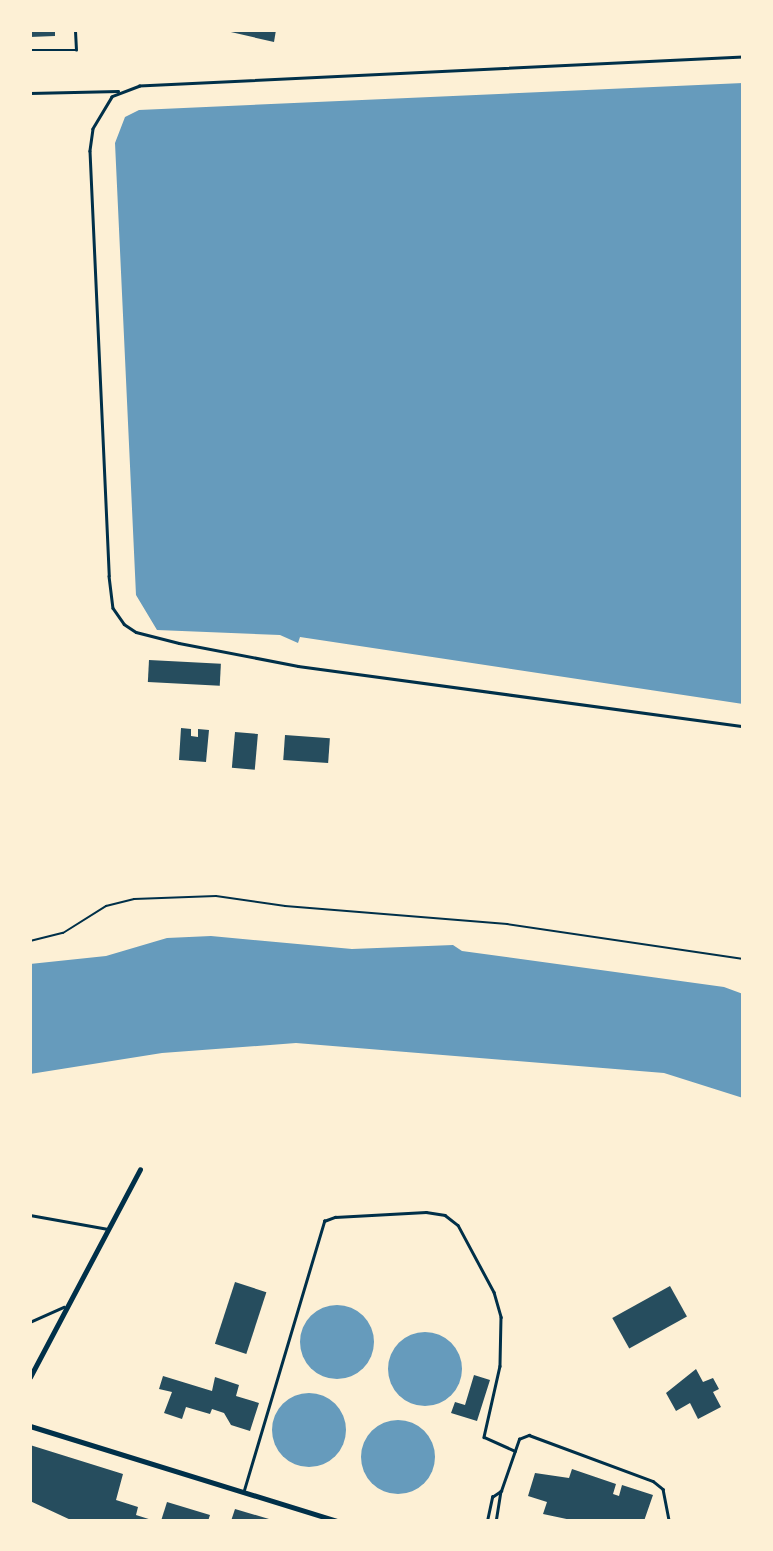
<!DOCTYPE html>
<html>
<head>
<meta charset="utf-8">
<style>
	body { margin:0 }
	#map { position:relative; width:773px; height:1551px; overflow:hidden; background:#fdf0d5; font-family:Overpass,sans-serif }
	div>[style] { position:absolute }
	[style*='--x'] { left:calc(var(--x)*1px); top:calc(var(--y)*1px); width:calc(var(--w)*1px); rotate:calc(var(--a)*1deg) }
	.water>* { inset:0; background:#669bbc }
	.round { border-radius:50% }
	.building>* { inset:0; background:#264d5e; transform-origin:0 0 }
	.path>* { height:2px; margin:-1px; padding:0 1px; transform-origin:1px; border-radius:1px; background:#003049 }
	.service>* { height:2.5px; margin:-1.25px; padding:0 1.25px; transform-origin:1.25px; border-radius:1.25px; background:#003049 }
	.minor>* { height:5px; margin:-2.5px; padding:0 2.5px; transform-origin:2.5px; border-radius:2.5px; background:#003049 }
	span { translate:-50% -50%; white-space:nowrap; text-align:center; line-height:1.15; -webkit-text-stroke:5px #fdf0d5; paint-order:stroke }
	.frame { position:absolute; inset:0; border:32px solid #fdf0d5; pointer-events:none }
</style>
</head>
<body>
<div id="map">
	<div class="water">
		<div style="clip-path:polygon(743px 83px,743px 704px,300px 637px,298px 643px,280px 635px,157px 630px,136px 595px,115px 143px,125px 117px,139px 110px)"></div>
		<div style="clip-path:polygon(211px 936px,352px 949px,453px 945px,462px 951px,724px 987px,743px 994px,743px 1098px,664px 1073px,296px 1043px,162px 1053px,30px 1074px,30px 964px,106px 956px,167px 938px)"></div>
		<div class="round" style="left:300px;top:1305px;width:74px;height:74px"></div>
		<div class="round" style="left:388px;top:1332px;width:74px;height:74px"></div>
		<div class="round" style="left:272px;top:1393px;width:74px;height:74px"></div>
		<div class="round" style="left:361px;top:1420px;width:74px;height:74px"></div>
	</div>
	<div class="building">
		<div style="clip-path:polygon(30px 30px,55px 30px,55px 36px,30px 37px)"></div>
		<div style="clip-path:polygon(222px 30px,276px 30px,274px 42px)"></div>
		<div style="left:149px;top:660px;width:72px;height:22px;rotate:3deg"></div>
		<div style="clip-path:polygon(181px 728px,191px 729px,191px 736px,198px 737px,198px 729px,209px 730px,206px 762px,179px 760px)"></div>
		<div style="left:235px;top:732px;width:23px;height:36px;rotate:5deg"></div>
		<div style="left:285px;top:735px;width:45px;height:25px;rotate:4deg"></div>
		<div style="left:235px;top:1282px;width:33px;height:65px;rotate:18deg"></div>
		<div style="left:670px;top:1286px;width:35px;height:66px;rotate:61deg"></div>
		<div style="clip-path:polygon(696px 1369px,703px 1382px,713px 1378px,719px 1389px,713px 1392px,721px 1407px,698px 1419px,690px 1403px,676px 1411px,666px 1393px)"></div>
		<div style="clip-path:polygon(474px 1375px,490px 1380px,477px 1421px,451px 1413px,455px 1402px,465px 1405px)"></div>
		<div style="clip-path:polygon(163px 1376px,212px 1391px,215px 1377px,239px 1385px,236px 1396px,259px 1403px,250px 1431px,231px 1425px,224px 1413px,212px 1409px,210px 1414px,186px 1407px,182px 1419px,164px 1413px,172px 1392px,159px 1389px)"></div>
		<div style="clip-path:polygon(30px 1445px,123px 1474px,116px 1500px,138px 1507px,136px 1515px,155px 1521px,73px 1521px,30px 1501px)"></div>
		<div style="clip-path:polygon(572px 1469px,616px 1484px,613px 1494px,619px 1496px,622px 1485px,653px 1495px,644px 1521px,576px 1521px,543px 1514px,547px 1502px,528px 1496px,535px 1473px,569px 1478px)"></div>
		<div style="clip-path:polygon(167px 1502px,210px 1515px,208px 1521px,161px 1521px)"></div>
		<div style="clip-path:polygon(235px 1509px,269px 1519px,268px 1521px,231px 1521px)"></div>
	</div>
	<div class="path">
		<div style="--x:30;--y:941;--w:34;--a:-14"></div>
		<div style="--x:63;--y:933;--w:51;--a:-32.1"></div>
		<div style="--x:106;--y:906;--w:29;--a:-14"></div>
		<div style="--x:134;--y:899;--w:82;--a:-2.1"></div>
		<div style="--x:216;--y:896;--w:70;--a:8.2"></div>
		<div style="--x:285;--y:906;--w:223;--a:4.6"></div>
		<div style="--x:507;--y:924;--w:239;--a:8.4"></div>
	</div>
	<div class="service">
		<div style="--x:30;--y:50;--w:46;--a:0"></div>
		<div style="--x:76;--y:50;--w:20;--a:-93"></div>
		<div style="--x:743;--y:57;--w:604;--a:177.25"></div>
		<div style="--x:140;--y:86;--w:30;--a:159"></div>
		<div style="--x:112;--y:97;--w:37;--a:121"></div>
		<div style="--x:93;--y:129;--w:22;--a:98"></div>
		<div style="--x:90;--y:151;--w:425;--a:87.4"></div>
		<div style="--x:109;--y:576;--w:32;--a:83"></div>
		<div style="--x:113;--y:608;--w:19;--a:55"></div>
		<div style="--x:124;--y:624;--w:14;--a:34"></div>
		<div style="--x:136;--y:632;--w:44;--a:14.3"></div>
		<div style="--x:179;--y:643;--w:121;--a:10.9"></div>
		<div style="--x:298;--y:666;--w:449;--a:7.7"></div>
		<div style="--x:30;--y:93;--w:88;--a:-1.3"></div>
		<div style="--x:30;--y:1215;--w:79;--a:10.2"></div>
		<div style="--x:30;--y:1322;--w:37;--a:-24"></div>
		<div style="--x:244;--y:1490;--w:281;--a:-73.4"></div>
		<div style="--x:324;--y:1221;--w:12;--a:-20"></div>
		<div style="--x:335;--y:1217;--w:91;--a:-3.1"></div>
		<div style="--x:426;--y:1212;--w:19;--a:9"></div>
		<div style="--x:445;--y:1215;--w:16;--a:38"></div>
		<div style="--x:458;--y:1225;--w:76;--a:61.8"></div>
		<div style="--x:494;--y:1292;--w:26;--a:74"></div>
		<div style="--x:501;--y:1317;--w:49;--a:91.2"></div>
		<div style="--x:500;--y:1366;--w:73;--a:102.7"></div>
		<div style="--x:484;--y:1437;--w:34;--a:24"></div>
		<div style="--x:501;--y:1491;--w:55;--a:-70.9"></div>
		<div style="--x:519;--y:1439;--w:11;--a:-22"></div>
		<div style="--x:529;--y:1435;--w:132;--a:20.4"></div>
		<div style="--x:653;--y:1481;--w:13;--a:39"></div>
		<div style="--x:663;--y:1489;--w:33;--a:79"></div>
		<div style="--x:487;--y:1521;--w:25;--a:-78"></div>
		<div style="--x:492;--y:1497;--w:11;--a:-34"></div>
		<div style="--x:501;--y:1491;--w:30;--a:99"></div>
	</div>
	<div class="minor">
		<div style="--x:30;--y:1377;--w:235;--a:-62.1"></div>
		<div style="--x:30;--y:1426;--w:321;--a:17.2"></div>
	</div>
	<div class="frame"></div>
</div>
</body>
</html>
